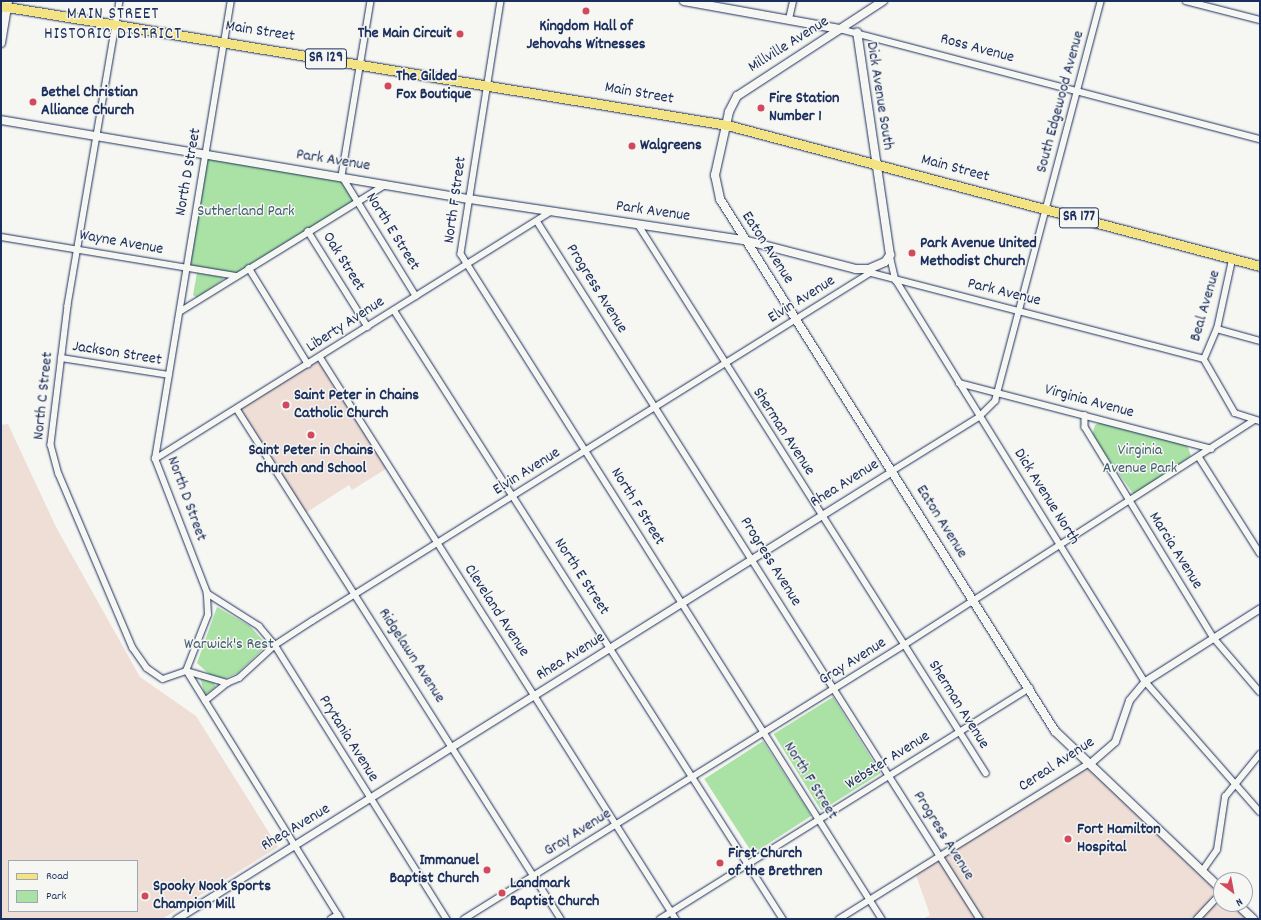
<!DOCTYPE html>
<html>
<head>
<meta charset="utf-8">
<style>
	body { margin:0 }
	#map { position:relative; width:1261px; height:920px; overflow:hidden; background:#f6f6f2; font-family:Dekko,sans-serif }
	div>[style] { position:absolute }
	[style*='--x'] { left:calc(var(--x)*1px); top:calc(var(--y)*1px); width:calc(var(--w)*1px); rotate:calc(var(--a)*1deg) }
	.built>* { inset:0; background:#eeded5 }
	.green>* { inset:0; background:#aae1a5; transform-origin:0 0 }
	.roads { filter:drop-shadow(0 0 1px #1b2f5e) drop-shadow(0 0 1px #1b2f5e) }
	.minor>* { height:5.5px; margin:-2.75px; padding:0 2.75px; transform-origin:2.75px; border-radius:2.75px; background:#f6f6f2 }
	.tertiary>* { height:7px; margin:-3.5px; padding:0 3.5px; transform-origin:3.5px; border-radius:3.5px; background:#f6f6f2 }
	.secondary>* { height:8px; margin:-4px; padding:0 4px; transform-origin:4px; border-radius:4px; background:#f6f6f2 }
	.primary>* { height:9px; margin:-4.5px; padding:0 4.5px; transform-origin:4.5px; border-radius:4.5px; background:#f4e382 }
	.dots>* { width:11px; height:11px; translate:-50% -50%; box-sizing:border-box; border:2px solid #f6f6f2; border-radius:50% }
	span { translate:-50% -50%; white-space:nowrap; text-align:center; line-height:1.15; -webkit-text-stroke:3px #f6f6f2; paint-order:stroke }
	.shield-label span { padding:1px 3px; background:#f6f6f2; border:1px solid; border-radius:3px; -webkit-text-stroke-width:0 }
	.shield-label { font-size:15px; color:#1b2f5e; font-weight:700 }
	.poi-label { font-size:16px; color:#1b2f5e; font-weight:700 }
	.right { translate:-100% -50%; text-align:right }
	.left { translate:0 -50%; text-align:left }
	.street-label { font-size:16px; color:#1b2f5e }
	.park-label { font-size:16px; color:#3f5c70 }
	.neighbourhood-label { font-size:17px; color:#1b2f5e; letter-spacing:1px }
	.frame { position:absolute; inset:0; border:2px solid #1b2f5e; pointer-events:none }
	.legend { position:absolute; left:8px; top:860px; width:130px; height:52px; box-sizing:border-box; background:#f6f6f2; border:1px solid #9ea6b7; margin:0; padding:5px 7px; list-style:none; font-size:12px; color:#1b2f5e }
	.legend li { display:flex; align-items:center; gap:8px; height:20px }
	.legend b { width:20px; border:1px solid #9ea6b7 }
	.north { position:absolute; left:1213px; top:872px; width:40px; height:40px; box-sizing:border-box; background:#f6f6f2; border:1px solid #9ea6b7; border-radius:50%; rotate:148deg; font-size:11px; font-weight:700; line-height:16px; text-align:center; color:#1b2f5e }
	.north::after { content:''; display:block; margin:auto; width:14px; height:18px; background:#d1495b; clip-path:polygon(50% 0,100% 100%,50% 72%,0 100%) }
</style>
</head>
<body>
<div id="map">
	<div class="built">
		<div style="clip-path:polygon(320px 357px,389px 467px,352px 490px,349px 485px,304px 514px,237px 409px)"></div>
		<div style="clip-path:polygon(evenodd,8px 424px,56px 527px,140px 677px,196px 716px,278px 847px,162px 919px,1px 919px,1px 425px,8px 424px,9px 861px,137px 861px,137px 911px,9px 911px,9px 861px)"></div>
		<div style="clip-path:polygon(1090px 763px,1221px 889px,1221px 904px,1237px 904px,1253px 919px,923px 919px,930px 915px,915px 872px)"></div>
	</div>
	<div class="green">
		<div style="clip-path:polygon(206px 155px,342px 176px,357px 201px,236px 276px,188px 268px)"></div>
		<div style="clip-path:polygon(197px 273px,222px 277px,224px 279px,197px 298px,193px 295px)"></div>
		<div style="clip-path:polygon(1101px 422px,1187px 445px,1191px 456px,1134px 495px,1092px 436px,1095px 425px)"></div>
		<div style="clip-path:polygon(217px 607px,250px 626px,267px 645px,238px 673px,221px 680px,210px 675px,197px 663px)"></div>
		<div style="clip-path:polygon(200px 678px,214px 683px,216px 687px,205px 695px)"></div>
		<div style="left:833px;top:697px;width:90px;height:70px;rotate:58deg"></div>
		<div style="left:763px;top:741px;width:89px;height:70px;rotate:57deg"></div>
	</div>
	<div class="roads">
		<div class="minor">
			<div style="--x:120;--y:1;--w:309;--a:99.7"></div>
			<div style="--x:68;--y:306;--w:140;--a:97"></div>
			<div style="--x:51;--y:445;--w:30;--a:75"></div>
			<div style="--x:59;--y:474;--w:189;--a:67"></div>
			<div style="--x:133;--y:648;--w:24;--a:55"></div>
			<div style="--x:147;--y:668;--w:19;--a:35"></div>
			<div style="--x:163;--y:679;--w:24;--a:-19"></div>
			<div style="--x:186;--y:671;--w:43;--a:16.3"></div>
			<div style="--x:371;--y:1;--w:177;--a:99.4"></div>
			<div style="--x:342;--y:176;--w:141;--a:58.3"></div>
			<div style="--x:501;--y:1;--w:256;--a:99"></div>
			<div style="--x:461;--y:254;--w:787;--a:57.66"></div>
			<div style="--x:1186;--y:1;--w:76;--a:14.4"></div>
			<div style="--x:789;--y:19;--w:18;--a:-77"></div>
			<div style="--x:840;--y:29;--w:434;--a:14.7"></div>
			<div style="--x:537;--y:221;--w:827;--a:57.6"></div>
			<div style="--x:638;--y:224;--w:650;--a:57.63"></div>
			<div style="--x:308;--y:231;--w:113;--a:58"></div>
			<div style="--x:1;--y:237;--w:238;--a:9.4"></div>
			<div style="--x:890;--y:255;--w:26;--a:77"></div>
			<div style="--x:896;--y:280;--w:472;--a:58.2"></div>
			<div style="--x:1145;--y:681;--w:174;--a:48.7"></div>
			<div style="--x:249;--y:268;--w:113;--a:58.4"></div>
			<div style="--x:868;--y:272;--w:347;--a:14.5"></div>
			<div style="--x:1204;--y:359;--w:62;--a:60.1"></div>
			<div style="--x:1235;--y:413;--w:26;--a:18"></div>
			<div style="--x:394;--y:310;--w:723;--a:57.43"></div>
			<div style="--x:181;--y:311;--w:240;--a:-31.7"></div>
			<div style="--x:1217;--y:329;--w:45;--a:15.6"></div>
			<div style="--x:320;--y:357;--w:665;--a:57.65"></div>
			<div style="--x:61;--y:358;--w:109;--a:8.9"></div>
			<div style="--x:1204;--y:359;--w:33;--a:-67"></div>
			<div style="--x:1217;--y:329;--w:71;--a:-77.7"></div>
			<div style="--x:959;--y:383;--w:261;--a:14.6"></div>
			<div style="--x:237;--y:409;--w:604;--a:57.57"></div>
			<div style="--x:1085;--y:415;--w:12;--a:90"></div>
			<div style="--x:1085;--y:427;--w:246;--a:58.6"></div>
			<div style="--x:1213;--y:637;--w:72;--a:49.5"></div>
			<div style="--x:1199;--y:457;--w:114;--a:57.6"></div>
			<div style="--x:155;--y:459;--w:467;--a:-32"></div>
			<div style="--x:892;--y:471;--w:102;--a:-31.8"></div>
			<div style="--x:979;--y:417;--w:23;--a:-45"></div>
			<div style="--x:995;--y:401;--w:414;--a:-75.2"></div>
			<div style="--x:207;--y:593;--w:62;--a:32.4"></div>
			<div style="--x:259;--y:626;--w:25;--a:50"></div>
			<div style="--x:275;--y:645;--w:324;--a:57.9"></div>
			<div style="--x:186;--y:671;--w:60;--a:-68.6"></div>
			<div style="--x:208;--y:615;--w:22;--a:-93"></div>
			<div style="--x:207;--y:593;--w:144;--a:-111.2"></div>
			<div style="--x:155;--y:459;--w:464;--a:-80.6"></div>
			<div style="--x:187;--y:671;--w:292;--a:58.2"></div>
			<div style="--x:205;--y:701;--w:28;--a:-39"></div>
			<div style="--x:227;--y:683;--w:13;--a:-23"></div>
			<div style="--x:239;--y:678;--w:49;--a:-42.5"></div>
			<div style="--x:275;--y:645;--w:44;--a:-33"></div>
			<div style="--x:312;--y:621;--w:658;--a:-31.95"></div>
			<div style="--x:1203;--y:870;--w:24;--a:-55"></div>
			<div style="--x:1217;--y:850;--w:54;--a:-81.4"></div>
			<div style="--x:1225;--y:797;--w:55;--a:-50.9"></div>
			<div style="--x:331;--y:919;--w:8;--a:-30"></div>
			<div style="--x:464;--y:919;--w:518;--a:-31.91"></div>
			<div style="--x:904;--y:645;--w:415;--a:-32.7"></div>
			<div style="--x:660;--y:919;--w:436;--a:-32"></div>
			<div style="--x:839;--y:919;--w:296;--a:-31.9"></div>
			<div style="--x:1197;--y:919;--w:35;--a:-47"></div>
		</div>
		<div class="tertiary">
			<div style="--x:1090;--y:763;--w:33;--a:-41"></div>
			<div style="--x:1115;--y:741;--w:43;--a:-71.1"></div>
			<div style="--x:1129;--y:700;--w:25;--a:-50"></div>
			<div style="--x:1145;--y:681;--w:136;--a:-32.4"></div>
			<div style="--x:176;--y:919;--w:845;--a:-32.03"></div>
		</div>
		<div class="secondary">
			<div style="--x:684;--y:1;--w:158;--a:10.2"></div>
			<div style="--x:883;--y:1;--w:174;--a:146.9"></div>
			<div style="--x:737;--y:96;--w:18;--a:117"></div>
			<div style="--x:729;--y:112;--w:65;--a:102.5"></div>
			<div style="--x:715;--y:175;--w:25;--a:78"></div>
			<div style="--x:720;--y:199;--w:629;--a:57.8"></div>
			<div style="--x:1055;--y:731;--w:229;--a:43.6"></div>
			<div style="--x:1;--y:43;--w:43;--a:-80.5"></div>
			<div style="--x:1;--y:120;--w:475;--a:9.6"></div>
			<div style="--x:469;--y:199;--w:278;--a:8.5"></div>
			<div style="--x:744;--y:240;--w:116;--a:14.5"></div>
			<div style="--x:856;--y:269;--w:13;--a:0"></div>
			<div style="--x:869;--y:269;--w:17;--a:-24"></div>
			<div style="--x:885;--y:262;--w:9;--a:-54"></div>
			<div style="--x:890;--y:255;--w:225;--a:-98.4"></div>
			<div style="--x:1237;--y:904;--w:22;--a:43"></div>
		</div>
		<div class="primary">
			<div style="--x:1;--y:6;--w:736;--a:9.31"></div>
			<div style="--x:727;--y:125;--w:551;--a:14.82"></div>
		</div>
	</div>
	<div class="dots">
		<div style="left:586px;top:11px;background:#d1495b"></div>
		<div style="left:460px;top:34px;background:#d1495b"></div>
		<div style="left:388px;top:86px;background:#d1495b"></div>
		<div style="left:33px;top:102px;background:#d1495b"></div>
		<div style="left:761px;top:108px;background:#d1495b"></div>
		<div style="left:632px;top:146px;background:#d1495b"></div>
		<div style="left:912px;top:253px;background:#d1495b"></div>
		<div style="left:286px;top:405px;background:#d1495b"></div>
		<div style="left:311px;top:435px;background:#d1495b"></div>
		<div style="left:1068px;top:839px;background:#d1495b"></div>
		<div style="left:720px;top:863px;background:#d1495b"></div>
		<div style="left:487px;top:870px;background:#d1495b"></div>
		<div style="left:502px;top:893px;background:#d1495b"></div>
		<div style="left:145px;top:896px;background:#d1495b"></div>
	</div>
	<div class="shield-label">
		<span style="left:326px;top:59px">SR 129</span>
		<span style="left:1079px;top:218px">SR 177</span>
	</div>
	<div class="poi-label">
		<span style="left:586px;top:36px">Kingdom Hall of<br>Jehovahs Witnesses</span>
		<span class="right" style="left:452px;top:34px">The Main Circuit</span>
		<span class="left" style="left:396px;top:86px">The Gilded<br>Fox Boutique</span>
		<span class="left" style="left:41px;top:102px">Bethel Christian<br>Alliance Church</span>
		<span class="left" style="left:769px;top:108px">Fire Station<br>Number 1</span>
		<span class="left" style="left:640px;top:146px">Walgreens</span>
		<span class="left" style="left:920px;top:253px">Park Avenue United<br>Methodist Church</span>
		<span class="left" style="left:294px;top:405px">Saint Peter in Chains<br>Catholic Church</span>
		<span style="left:311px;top:460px">Saint Peter in Chains<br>Church and School</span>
		<span class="left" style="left:1077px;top:839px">Fort Hamilton<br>Hospital</span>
		<span class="left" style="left:728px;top:863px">First Church<br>of the Brethren</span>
		<span class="right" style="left:479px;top:870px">Immanuel<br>Baptist Church</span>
		<span class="left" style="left:510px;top:893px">Landmark<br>Baptist Church</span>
		<span class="left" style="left:153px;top:896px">Spooky Nook Sports<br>Champion Mill</span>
	</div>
	<div class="street-label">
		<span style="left:260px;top:32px;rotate:9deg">Main Street</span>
		<span style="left:789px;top:45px;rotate:-32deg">Millville Avenue</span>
		<span style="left:977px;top:49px;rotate:15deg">Ross Avenue</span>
		<span style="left:639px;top:94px;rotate:10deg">Main Street</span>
		<span style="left:879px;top:96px;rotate:81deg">Dick Avenue South</span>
		<span style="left:1061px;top:102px;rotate:-75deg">South Edgewood Avenue</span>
		<span style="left:333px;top:161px;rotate:9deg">Park Avenue</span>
		<span style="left:955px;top:169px;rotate:15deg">Main Street</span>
		<span style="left:189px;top:172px;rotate:-80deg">North D Street</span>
		<span style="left:456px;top:200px;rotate:-82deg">North F Street</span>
		<span style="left:653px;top:212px;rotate:8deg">Park Avenue</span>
		<span style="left:392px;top:232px;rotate:58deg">North E Street</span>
		<span style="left:121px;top:243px;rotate:10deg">Wayne Avenue</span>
		<span style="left:767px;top:248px;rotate:57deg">Eaton Avenue</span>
		<span style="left:343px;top:262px;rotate:58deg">Oak Street</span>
		<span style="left:596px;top:289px;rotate:58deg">Progress Avenue</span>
		<span style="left:1004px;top:293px;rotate:14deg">Park Avenue</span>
		<span style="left:802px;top:300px;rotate:-32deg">Elvin Avenue</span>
		<span style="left:1206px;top:306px;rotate:-74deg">Beal Avenue</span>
		<span style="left:346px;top:325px;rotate:-33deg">Liberty Avenue</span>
		<span style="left:117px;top:354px;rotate:9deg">Jackson Street</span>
		<span style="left:44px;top:396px;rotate:-84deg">North C Street</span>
		<span style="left:1089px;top:402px;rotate:15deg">Virginia Avenue</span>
		<span style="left:783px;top:432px;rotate:57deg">Sherman Avenue</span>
		<span style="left:527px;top:472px;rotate:-32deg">Elvin Avenue</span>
		<span style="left:845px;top:484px;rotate:-32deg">Rhea Avenue</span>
		<span style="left:1046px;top:497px;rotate:58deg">Dick Avenue North</span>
		<span style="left:186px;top:499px;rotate:70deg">North D Street</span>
		<span style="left:637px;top:507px;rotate:58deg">North F Street</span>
		<span style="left:941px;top:522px;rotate:58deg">Eaton Avenue</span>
		<span style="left:1175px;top:551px;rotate:58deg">Marcia Avenue</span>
		<span style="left:770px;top:562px;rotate:58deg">Progress Avenue</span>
		<span style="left:581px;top:577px;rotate:57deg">North E Street</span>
		<span style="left:496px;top:611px;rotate:57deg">Cleveland Avenue</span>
		<span style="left:411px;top:656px;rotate:57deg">Ridgelawn Avenue</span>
		<span style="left:571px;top:657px;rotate:-32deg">Rhea Avenue</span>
		<span style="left:853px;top:662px;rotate:-32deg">Gray Avenue</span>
		<span style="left:958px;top:705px;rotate:58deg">Sherman Avenue</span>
		<span style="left:348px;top:739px;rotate:58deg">Prytania Avenue</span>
		<span style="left:888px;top:761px;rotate:-32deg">Webster Avenue</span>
		<span style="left:1057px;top:765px;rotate:-33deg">Cereal Avenue</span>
		<span style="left:810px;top:781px;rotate:58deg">North F Street</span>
		<span style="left:296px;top:828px;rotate:-31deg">Rhea Avenue</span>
		<span style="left:578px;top:833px;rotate:-32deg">Gray Avenue</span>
		<span style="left:943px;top:836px;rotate:58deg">Progress Avenue</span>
	</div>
	<div class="park-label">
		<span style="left:246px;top:212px">Sutherland Park</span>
		<span style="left:1140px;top:460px">Virginia<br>Avenue Park</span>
		<span style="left:229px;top:645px">Warwick's Rest</span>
	</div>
	<div class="neighbourhood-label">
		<span style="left:113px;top:26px">MAIN STREET<br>HISTORIC DISTRICT</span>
	</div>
	<div class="frame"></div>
	<ul class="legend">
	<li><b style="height:5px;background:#f4e382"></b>Road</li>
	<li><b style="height:11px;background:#aae1a5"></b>Park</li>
	</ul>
	<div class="north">N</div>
</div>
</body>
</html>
